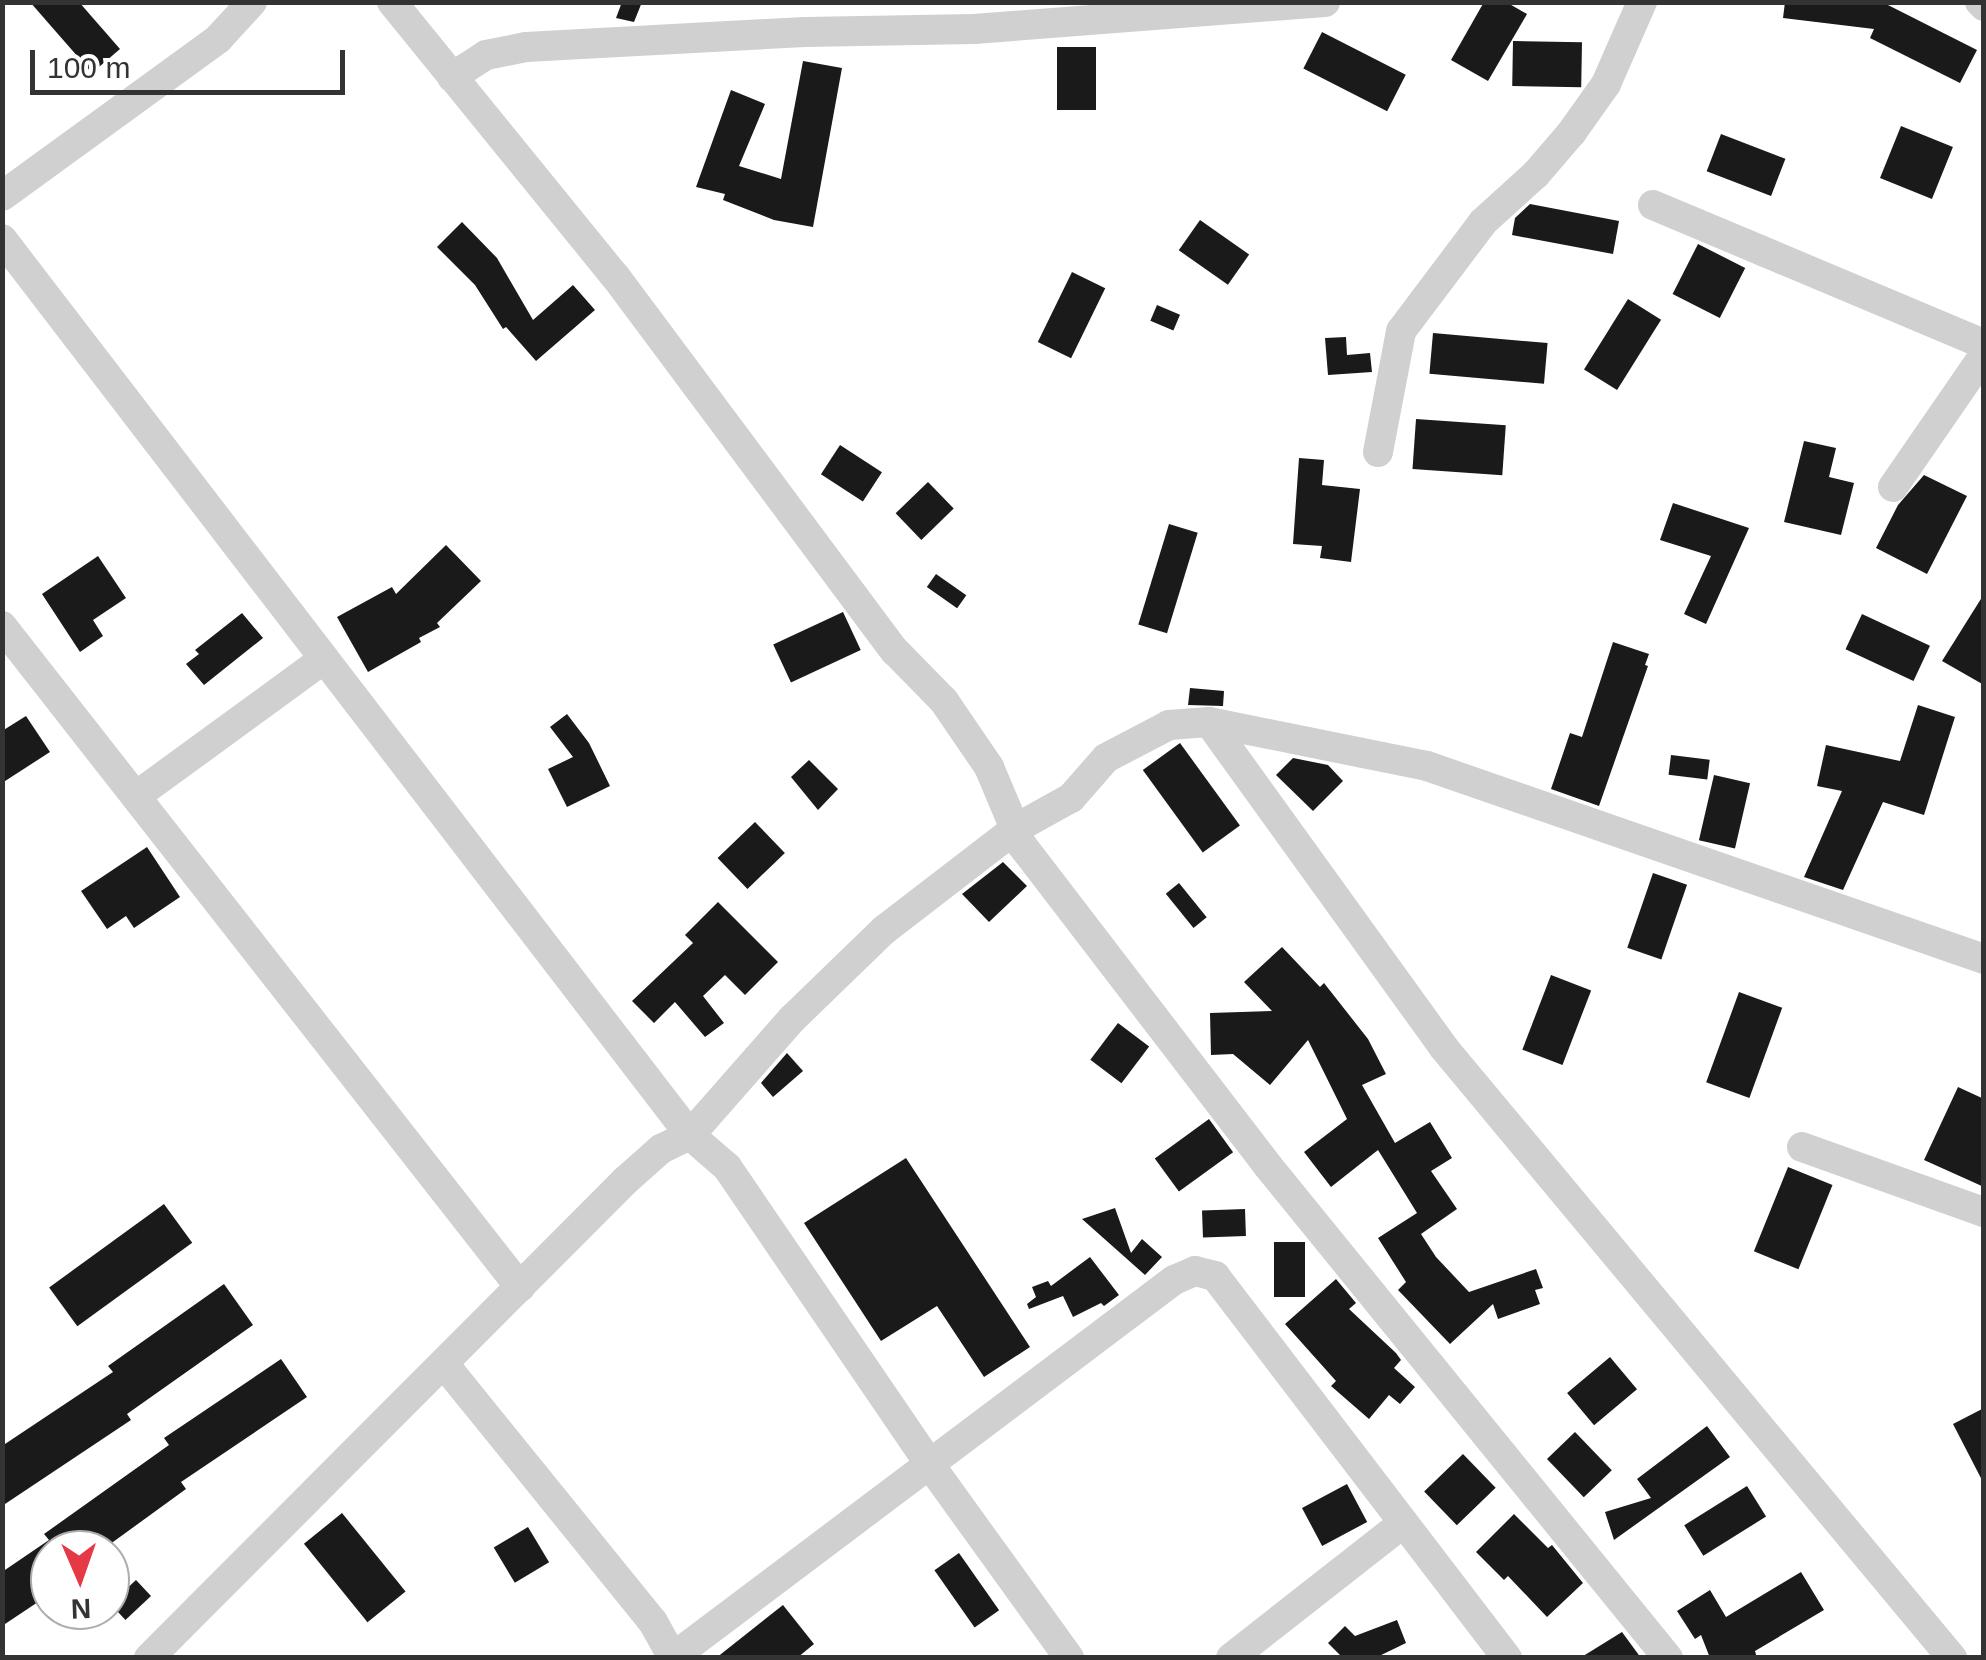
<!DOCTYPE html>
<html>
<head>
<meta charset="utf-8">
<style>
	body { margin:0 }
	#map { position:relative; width:1986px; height:1660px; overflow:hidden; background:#fff; font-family:Arial,sans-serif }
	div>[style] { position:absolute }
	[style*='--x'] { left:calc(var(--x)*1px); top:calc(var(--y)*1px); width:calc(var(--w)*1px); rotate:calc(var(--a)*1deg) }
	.building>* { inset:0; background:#1a1a1a; transform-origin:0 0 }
	.minor>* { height:30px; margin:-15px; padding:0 15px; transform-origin:15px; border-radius:15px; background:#d0d0d0 }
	span { translate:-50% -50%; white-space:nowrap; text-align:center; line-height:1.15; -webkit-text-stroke:10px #fff; paint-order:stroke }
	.frame { position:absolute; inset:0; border:5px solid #333; pointer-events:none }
	.north { position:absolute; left:30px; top:1530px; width:100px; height:100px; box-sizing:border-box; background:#fff; border:2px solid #adadad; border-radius:50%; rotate:178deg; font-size:28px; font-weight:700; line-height:40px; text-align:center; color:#333 }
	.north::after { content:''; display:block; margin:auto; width:35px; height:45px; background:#e63946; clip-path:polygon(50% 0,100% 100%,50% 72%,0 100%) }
	.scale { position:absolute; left:30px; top:50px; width:315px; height:45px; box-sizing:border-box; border:5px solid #333; border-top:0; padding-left:12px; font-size:30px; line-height:35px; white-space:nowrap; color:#333; -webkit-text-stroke:8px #fff; paint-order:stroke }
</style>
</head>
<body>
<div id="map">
	<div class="building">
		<div style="clip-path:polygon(30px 2px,79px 2px,120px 49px,92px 73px)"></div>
		<div style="clip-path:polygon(622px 2px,642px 2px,634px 22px,616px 18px)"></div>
		<div style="clip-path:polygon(1484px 2px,1506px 2px,1527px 14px,1488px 81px,1451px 60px)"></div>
		<div style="clip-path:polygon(1785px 2px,1882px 2px,1977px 50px,1960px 83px,1870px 38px,1874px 29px,1783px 18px)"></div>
		<div style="left:1322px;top:32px;width:94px;height:41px;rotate:27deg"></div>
		<div style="left:1513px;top:41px;width:69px;height:45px;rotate:1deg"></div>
		<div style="left:1057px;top:47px;width:39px;height:63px"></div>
		<div style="clip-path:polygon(803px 61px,842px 68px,813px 227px,774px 220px,723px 200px,725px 194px,696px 187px,731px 90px,765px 104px,739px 166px,781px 179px)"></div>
		<div style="left:1901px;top:126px;width:56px;height:56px;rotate:22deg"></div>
		<div style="left:1721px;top:134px;width:69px;height:40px;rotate:21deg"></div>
		<div style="clip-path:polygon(1530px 204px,1619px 221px,1613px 254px,1512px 235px,1515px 218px)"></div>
		<div style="left:1200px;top:220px;width:60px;height:37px;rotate:35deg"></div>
		<div style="clip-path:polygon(462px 222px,497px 258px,533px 320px,573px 285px,595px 310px,536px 361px,506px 327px,503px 329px,475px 285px,437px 247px)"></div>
		<div style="left:1698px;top:244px;width:53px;height:56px;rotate:27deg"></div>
		<div style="left:1072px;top:272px;width:37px;height:78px;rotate:26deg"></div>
		<div style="left:1628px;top:299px;width:39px;height:83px;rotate:32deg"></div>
		<div style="left:1157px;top:305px;width:25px;height:17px;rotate:23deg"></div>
		<div style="left:1433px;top:333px;width:115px;height:41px;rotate:5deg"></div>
		<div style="clip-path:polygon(1346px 337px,1347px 355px,1370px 353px,1372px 372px,1328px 375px,1325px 338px)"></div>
		<div style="left:1416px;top:419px;width:90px;height:50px;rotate:4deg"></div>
		<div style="clip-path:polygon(1804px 441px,1836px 448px,1829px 477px,1854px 483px,1841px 535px,1784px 522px)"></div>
		<div style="left:840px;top:445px;width:50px;height:35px;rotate:33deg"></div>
		<div style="clip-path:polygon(1299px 458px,1324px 460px,1322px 485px,1360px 489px,1351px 562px,1320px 558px,1322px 546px,1293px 544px)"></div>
		<div style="clip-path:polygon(1924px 475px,1967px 496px,1927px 574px,1876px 548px,1898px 505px)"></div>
		<div style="left:928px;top:482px;width:37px;height:45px;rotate:46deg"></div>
		<div style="clip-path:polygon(1673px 503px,1749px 528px,1706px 624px,1684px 614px,1711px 556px,1660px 540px)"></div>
		<div style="left:1169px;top:524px;width:30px;height:105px;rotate:17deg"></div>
		<div style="clip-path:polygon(446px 545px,481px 581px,437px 623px,440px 627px,419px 638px,421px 642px,368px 672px,337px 617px,392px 587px,396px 594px)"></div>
		<div style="clip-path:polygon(98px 556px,126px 598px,93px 620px,103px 636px,80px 652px,42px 594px)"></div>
		<div style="left:936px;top:574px;width:37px;height:16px;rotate:35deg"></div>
		<div style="clip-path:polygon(1984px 594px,1984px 685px,1942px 661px)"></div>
		<div style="left:843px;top:612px;width:42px;height:77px;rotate:65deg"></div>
		<div style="clip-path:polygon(242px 613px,263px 638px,204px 685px,186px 664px,199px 654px,195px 650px)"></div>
		<div style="left:1862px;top:614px;width:75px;height:39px;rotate:25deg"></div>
		<div style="clip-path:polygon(1613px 642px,1649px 654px,1645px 665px,1648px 666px,1599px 806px,1551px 789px,1570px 733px,1582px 737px)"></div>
		<div style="clip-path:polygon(1190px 688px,1224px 691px,1223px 706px,1188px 705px)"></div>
		<div style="clip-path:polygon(1918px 705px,1955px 717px,1924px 815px,1883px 802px,1843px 890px,1804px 877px,1842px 791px,1817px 786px,1826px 745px,1900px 761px)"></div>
		<div style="clip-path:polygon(567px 714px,589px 743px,610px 786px,567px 807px,548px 769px,573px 757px,550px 727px)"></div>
		<div style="clip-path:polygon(26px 716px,50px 752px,2px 783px,2px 731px)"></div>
		<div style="left:1180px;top:743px;width:102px;height:46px;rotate:54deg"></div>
		<div style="left:1671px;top:755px;width:39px;height:20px;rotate:7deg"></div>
		<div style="clip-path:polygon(1293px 758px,1328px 765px,1343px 781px,1313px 811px,1276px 775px)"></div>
		<div style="clip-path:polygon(809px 760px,838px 789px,818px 810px,791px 777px)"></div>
		<div style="left:1714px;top:775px;width:37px;height:67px;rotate:13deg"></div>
		<div style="left:755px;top:822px;width:43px;height:52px;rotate:46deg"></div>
		<div style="clip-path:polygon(147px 847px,180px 897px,134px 928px,126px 916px,107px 929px,81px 891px)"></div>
		<div style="clip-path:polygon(1003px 862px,1027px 886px,989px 922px,962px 894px)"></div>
		<div style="left:1653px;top:873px;width:36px;height:79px;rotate:19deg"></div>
		<div style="left:1179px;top:883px;width:44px;height:17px;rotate:51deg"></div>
		<div style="clip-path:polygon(718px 902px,778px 962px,745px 995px,725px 975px,703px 996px,724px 1023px,705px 1037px,675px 1002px,654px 1023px,632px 1001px,693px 943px,685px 935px)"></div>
		<div style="clip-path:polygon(1282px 947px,1320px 987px,1324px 983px,1368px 1039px,1386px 1074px,1362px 1085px,1395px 1143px,1430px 1122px,1452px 1158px,1431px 1171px,1457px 1209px,1421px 1234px,1436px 1257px,1469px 1292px,1536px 1269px,1543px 1288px,1535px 1290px,1540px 1304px,1498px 1319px,1493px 1304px,1450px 1344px,1398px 1290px,1406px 1282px,1378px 1238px,1417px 1213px,1378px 1150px,1331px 1187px,1304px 1152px,1347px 1119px,1308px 1040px,1270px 1085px,1233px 1054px,1211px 1055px,1210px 1013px,1272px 1011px,1244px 982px)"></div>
		<div style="left:1551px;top:975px;width:43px;height:80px;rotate:21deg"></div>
		<div style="left:1739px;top:992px;width:46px;height:96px;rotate:20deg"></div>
		<div style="left:1118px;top:1023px;width:39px;height:46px;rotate:37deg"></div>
		<div style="clip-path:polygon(787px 1053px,803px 1071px,773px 1097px,761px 1083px)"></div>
		<div style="clip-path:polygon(1958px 1087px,1984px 1099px,1984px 1187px,1924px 1160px)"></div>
		<div style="left:1209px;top:1119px;width:41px;height:67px;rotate:54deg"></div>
		<div style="clip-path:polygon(906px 1158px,1030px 1347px,984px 1377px,937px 1306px,881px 1341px,804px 1223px)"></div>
		<div style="left:1788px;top:1167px;width:48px;height:91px;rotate:22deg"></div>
		<div style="left:164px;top:1204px;width:48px;height:142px;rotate:54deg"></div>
		<div style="clip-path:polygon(1115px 1208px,1131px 1253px,1142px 1239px,1162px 1257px,1145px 1275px,1082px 1219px)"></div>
		<div style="left:1245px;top:1209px;width:27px;height:43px;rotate:88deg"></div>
		<div style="left:1274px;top:1242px;width:31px;height:55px"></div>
		<div style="clip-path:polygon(1090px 1257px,1119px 1295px,1104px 1306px,1101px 1303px,1073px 1317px,1063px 1296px,1029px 1309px,1027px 1304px,1036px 1297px,1032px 1287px,1048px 1281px,1051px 1286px)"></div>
		<div style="clip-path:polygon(1336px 1279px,1356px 1303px,1349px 1309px,1396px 1353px,1401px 1360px,1394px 1368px,1415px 1387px,1400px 1404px,1389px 1395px,1369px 1419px,1331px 1386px,1336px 1381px,1285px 1324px)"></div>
		<div style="clip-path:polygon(224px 1284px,253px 1325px,127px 1414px,131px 1420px,2px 1506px,2px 1446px,113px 1372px,108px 1366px)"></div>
		<div style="left:1610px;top:1357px;width:42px;height:56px;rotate:50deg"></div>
		<div style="clip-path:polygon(281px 1359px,307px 1397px,181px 1482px,186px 1489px,102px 1550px,56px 1550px,50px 1542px,50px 1594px,2px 1626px,2px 1572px,49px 1540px,44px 1534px,169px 1445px,164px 1438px)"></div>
		<div style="clip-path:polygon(1984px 1408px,1984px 1484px,1953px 1424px)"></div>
		<div style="clip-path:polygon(1707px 1426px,1730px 1457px,1614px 1540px,1605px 1512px,1651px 1498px,1637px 1479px)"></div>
		<div style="left:1575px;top:1432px;width:53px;height:39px;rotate:46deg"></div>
		<div style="left:1463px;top:1454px;width:47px;height:54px;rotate:46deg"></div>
		<div style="left:1347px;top:1484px;width:43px;height:51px;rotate:62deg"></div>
		<div style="left:1747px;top:1486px;width:36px;height:74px;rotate:58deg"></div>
		<div style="left:342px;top:1513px;width:101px;height:49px;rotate:51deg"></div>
		<div style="clip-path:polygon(1514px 1514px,1548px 1548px,1552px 1545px,1583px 1583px,1547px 1617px,1508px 1576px,1504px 1580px,1476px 1552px)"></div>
		<div style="left:528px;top:1527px;width:41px;height:40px;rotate:59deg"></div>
		<div style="left:959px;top:1553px;width:70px;height:30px;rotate:55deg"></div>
		<div style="clip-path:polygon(1801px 1572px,1824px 1610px,1755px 1651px,1757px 1658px,1710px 1658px,1701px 1635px,1695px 1639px,1677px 1611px,1710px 1590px,1726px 1617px)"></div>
		<div style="left:136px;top:1580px;width:22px;height:35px;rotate:47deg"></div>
		<div style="clip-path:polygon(783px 1605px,814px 1644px,797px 1658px,716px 1658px)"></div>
		<div style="clip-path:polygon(1397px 1620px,1406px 1643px,1375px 1658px,1343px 1658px,1328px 1643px,1345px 1626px,1355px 1636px)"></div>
		<div style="clip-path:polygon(1622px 1632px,1641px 1658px,1580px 1658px)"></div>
	</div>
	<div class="minor">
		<div style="--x:392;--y:2;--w:353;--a:50.9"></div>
		<div style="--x:615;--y:276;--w:468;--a:53.3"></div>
		<div style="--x:895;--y:651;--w:70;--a:45.6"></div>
		<div style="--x:944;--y:701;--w:80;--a:55.7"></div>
		<div style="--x:989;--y:767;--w:67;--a:67.2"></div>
		<div style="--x:1015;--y:829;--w:64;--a:-29"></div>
		<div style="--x:1071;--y:798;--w:53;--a:-48.8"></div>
		<div style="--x:1106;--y:758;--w:71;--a:-27.6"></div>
		<div style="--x:1169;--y:725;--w:40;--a:-4.3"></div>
		<div style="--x:1209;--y:722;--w:222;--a:11.4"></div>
		<div style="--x:1427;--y:766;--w:589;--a:19.11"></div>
		<div style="--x:1980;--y:2;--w:6;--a:45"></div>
		<div style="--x:452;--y:77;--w:40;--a:-32.9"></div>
		<div style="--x:486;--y:55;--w:41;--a:-11.3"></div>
		<div style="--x:526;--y:47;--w:279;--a:-3.1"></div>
		<div style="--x:805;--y:32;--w:169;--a:-1"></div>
		<div style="--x:974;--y:29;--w:352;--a:-4.4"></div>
		<div style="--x:2;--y:196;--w:267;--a:-36"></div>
		<div style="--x:218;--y:39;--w:50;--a:-47.4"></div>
		<div style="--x:1653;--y:205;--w:359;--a:22.8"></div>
		<div style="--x:2;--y:239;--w:1130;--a:52.48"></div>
		<div style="--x:690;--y:1135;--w:154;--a:-48.7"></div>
		<div style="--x:792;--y:1019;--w:128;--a:-44.1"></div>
		<div style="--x:884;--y:930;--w:165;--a:-37.6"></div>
		<div style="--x:1015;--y:829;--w:16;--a:68"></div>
		<div style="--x:1021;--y:844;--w:406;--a:52.5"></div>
		<div style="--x:1268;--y:1166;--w:634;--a:50.89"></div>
		<div style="--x:1378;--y:452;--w:123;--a:-79.2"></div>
		<div style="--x:1401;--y:331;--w:136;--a:-53"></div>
		<div style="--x:1483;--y:222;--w:72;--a:-42.2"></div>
		<div style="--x:1536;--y:174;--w:55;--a:-49.4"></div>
		<div style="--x:1572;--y:132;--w:59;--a:-54.7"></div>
		<div style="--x:1606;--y:84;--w:90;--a:-66.3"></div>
		<div style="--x:1893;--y:487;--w:160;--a:-55.4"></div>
		<div style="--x:2;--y:626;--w:840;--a:51.92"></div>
		<div style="--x:1209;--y:722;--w:402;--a:54.2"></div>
		<div style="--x:1444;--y:1048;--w:794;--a:50.21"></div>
		<div style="--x:136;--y:796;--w:233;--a:-36.1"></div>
		<div style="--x:1802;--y:1147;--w:193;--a:19.7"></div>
		<div style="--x:444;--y:1364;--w:332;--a:51"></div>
		<div style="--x:653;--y:1622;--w:41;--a:60.9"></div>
		<div style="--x:149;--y:1658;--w:675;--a:-45.06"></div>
		<div style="--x:626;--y:1180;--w:47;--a:-41.5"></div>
		<div style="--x:661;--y:1149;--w:32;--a:-26"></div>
		<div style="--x:690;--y:1135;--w:49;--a:40.9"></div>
		<div style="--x:727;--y:1167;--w:361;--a:55.7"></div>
		<div style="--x:930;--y:1465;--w:238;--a:54.2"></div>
		<div style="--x:672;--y:1658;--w:628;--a:-36.98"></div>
		<div style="--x:1174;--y:1280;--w:23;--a:-23"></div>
		<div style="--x:1195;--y:1271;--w:21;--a:14"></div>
		<div style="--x:1215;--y:1276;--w:481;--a:52.6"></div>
		<div style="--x:1231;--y:1658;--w:217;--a:-38.1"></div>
	</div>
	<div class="frame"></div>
	<div class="north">N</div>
	<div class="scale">100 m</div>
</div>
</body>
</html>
